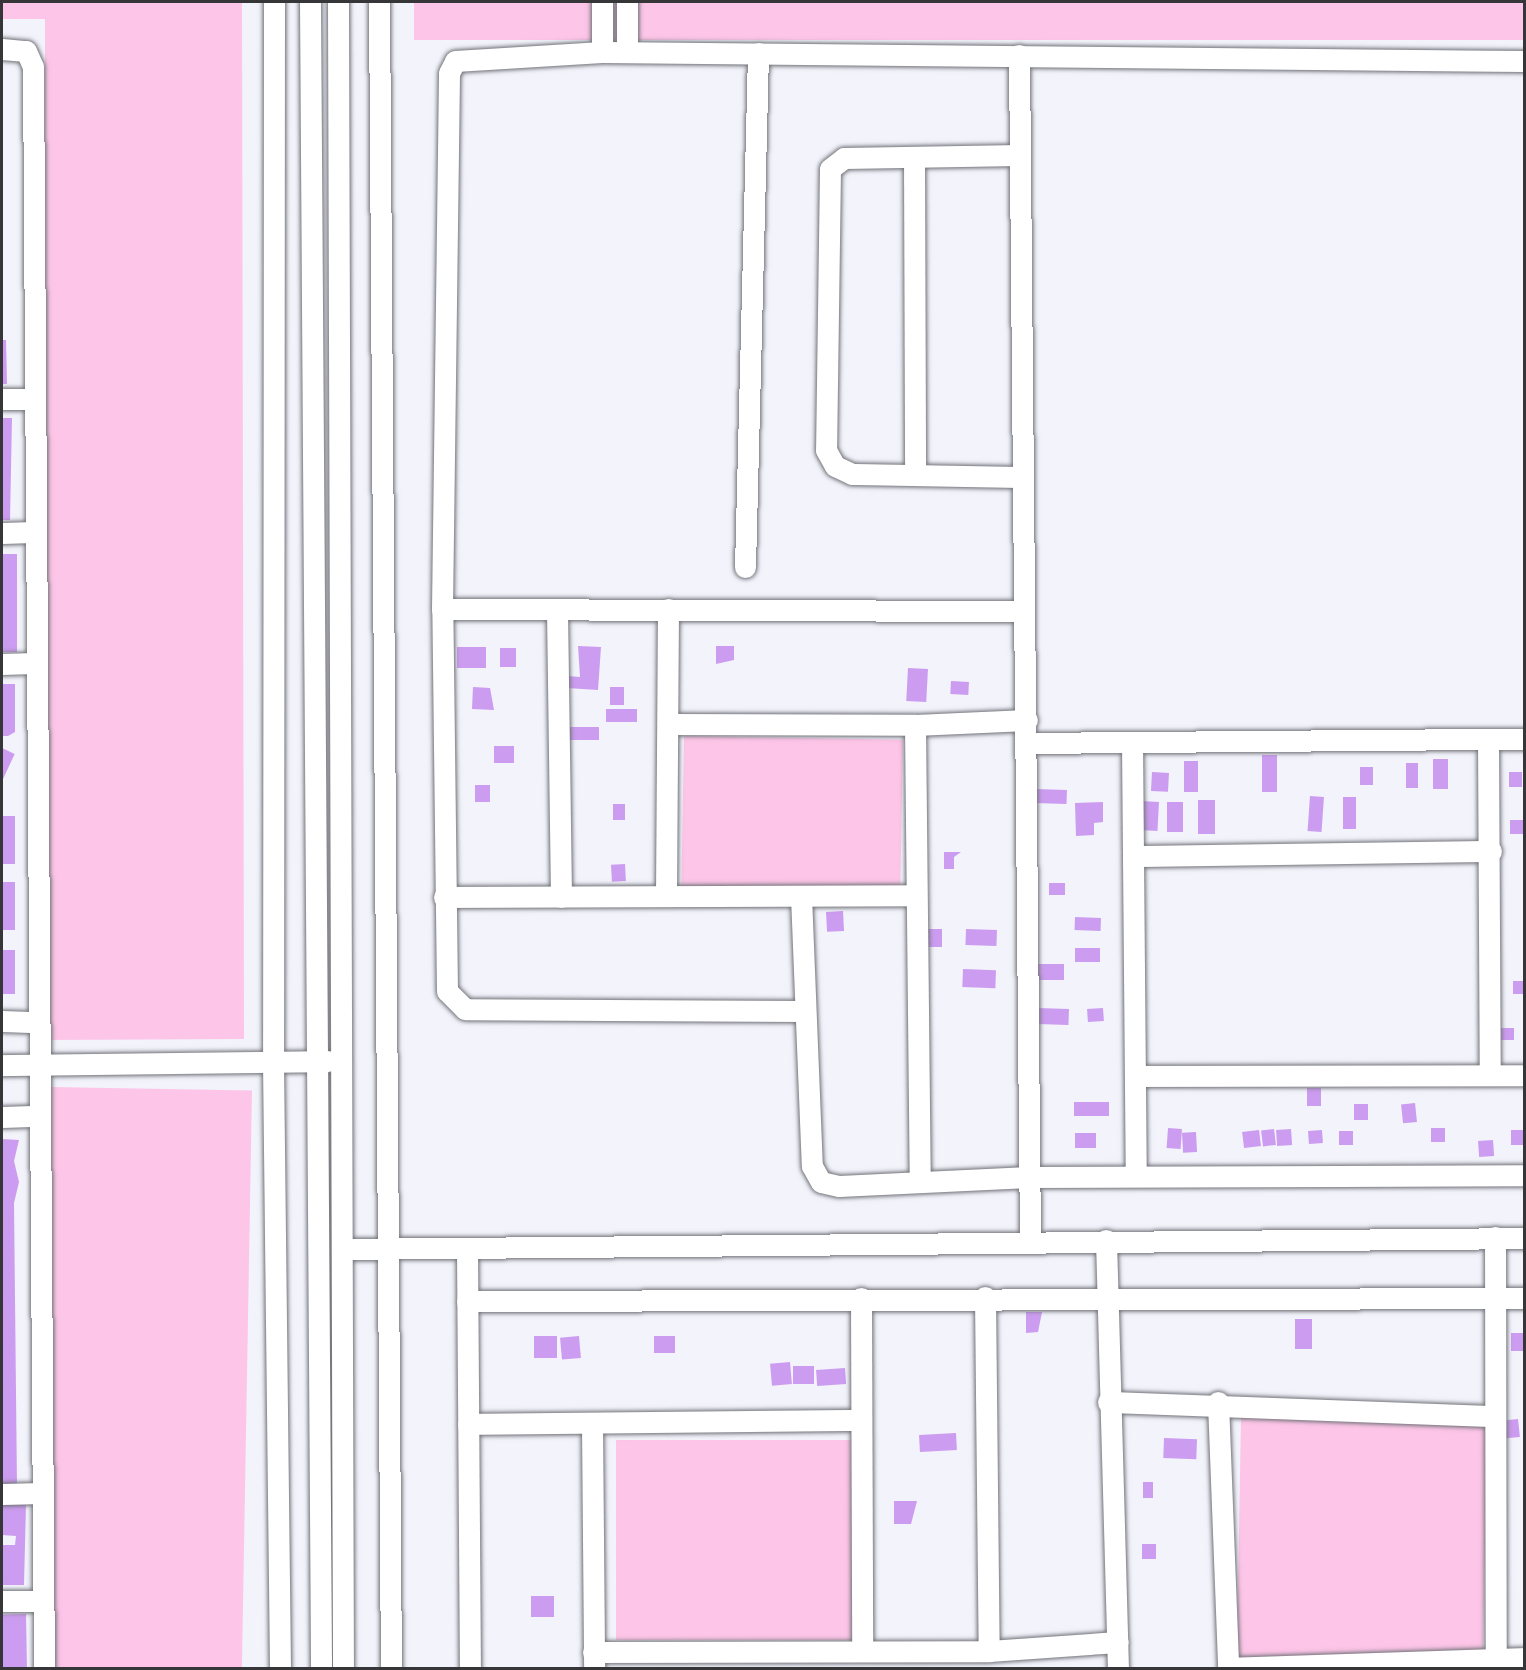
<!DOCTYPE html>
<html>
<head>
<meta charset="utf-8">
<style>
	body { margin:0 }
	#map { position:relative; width:1526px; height:1670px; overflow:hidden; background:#f2f3fb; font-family:"Golos Text",sans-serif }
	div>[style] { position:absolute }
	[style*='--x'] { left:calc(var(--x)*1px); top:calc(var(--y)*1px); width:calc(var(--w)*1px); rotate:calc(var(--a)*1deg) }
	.green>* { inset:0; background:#fdc5e8; transform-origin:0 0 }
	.building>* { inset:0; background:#cc9cf0; transform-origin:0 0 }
	.roads { filter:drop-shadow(0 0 2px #727379) drop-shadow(0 0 2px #727379) }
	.minor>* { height:21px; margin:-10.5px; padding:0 10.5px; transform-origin:10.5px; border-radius:10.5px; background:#fff }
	span { translate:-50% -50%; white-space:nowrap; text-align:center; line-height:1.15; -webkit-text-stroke:4.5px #fff; paint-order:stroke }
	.frame { position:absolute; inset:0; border:3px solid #363639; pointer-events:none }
</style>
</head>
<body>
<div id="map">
	<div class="green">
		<div style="clip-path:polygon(2px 2px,242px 2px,244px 1039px,46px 1040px,45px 19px,2px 19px)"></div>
		<div style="left:414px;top:2px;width:1110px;height:38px"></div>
		<div style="left:684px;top:736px;width:219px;height:151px;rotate:1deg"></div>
		<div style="left:50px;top:1087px;width:202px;height:581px;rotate:1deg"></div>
		<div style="left:1241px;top:1418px;width:246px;height:242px;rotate:1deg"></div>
		<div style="left:616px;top:1440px;width:236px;height:200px"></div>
	</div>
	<div class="building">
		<div style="clip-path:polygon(2px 340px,6px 340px,7px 384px,2px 384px)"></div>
		<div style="clip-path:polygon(2px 418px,12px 418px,10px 520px,2px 520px)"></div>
		<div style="left:2px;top:554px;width:15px;height:98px"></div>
		<div style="clip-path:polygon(578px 646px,601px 647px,598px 690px,567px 688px,567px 676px,580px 677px)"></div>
		<div style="clip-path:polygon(716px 646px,734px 646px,734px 660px,716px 664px)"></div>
		<div style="left:457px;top:647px;width:29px;height:21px"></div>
		<div style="left:500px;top:648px;width:16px;height:19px"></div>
		<div style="left:908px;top:668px;width:20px;height:33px;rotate:3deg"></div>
		<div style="left:951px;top:681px;width:18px;height:13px;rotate:3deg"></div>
		<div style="clip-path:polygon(2px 684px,15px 684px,15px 732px,8px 736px,2px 736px)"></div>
		<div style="clip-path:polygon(473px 687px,490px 688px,494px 710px,472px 709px)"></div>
		<div style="left:610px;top:687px;width:14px;height:18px"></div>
		<div style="left:637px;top:709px;width:13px;height:31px;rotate:90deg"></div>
		<div style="left:567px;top:727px;width:32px;height:13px"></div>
		<div style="left:494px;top:746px;width:20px;height:17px"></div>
		<div style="left:2px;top:748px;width:14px;height:54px;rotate:25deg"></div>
		<div style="left:1262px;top:755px;width:15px;height:37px"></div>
		<div style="left:1433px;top:759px;width:15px;height:30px"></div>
		<div style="left:1184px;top:761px;width:14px;height:31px"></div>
		<div style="left:1406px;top:763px;width:12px;height:25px"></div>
		<div style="left:1360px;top:767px;width:13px;height:18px"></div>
		<div style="left:1152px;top:772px;width:17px;height:19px;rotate:3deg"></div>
		<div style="left:1509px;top:772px;width:13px;height:15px"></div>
		<div style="left:490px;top:785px;width:17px;height:15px;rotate:90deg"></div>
		<div style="left:1035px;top:789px;width:32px;height:14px;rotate:2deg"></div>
		<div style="left:1310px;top:796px;width:14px;height:35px;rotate:4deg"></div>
		<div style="left:1343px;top:797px;width:13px;height:32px"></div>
		<div style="left:1215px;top:800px;width:34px;height:17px;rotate:90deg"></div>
		<div style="left:1141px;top:801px;width:18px;height:29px;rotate:3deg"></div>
		<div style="clip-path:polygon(1103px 802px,1103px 822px,1094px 823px,1094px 835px,1076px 836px,1075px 803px)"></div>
		<div style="left:1167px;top:802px;width:16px;height:30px"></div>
		<div style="left:613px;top:804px;width:12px;height:16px"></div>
		<div style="left:2px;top:816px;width:13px;height:48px"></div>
		<div style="left:1524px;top:820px;width:14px;height:14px;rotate:90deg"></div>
		<div style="clip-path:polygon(944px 852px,961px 852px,954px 857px,954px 869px,944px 869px)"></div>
		<div style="left:625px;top:864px;width:17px;height:14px;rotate:87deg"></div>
		<div style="left:2px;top:882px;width:13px;height:48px"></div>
		<div style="left:1049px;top:883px;width:16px;height:12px"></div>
		<div style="left:843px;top:911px;width:20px;height:17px;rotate:87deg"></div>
		<div style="left:1075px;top:917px;width:26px;height:13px;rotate:2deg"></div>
		<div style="left:928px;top:929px;width:14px;height:18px"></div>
		<div style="left:966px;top:929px;width:31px;height:16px;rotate:2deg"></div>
		<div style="left:1075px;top:948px;width:25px;height:14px"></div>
		<div style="left:2px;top:950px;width:13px;height:44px"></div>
		<div style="left:1031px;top:964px;width:33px;height:16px"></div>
		<div style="left:963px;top:969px;width:33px;height:18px;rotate:2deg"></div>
		<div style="left:1513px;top:981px;width:11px;height:13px"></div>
		<div style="left:1038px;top:1008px;width:31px;height:16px;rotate:2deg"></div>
		<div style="left:1103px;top:1008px;width:13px;height:16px;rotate:86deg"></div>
		<div style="left:1501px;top:1028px;width:13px;height:12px"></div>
		<div style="left:1321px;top:1088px;width:18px;height:14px;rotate:90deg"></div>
		<div style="left:1109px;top:1102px;width:14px;height:35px;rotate:90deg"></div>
		<div style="left:1415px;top:1103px;width:19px;height:14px;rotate:84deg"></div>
		<div style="left:1368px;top:1104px;width:16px;height:14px;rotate:90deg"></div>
		<div style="left:1168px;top:1128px;width:14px;height:20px;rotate:4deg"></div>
		<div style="left:1431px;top:1128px;width:14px;height:14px"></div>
		<div style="left:1274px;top:1129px;width:16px;height:13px;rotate:83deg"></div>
		<div style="left:1291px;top:1129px;width:16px;height:15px;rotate:86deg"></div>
		<div style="left:1259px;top:1130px;width:16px;height:17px;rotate:83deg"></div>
		<div style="left:1322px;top:1130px;width:13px;height:14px;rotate:86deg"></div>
		<div style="left:1511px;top:1130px;width:13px;height:15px"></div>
		<div style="left:1339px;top:1131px;width:14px;height:14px"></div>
		<div style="left:1196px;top:1132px;width:20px;height:14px;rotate:87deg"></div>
		<div style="left:1075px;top:1133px;width:21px;height:15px"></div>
		<div style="clip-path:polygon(2px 1139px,19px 1140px,14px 1161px,19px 1182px,14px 1203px,17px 1488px,2px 1488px)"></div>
		<div style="left:1493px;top:1140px;width:16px;height:15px;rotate:86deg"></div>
		<div style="clip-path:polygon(1026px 1312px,1042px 1312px,1038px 1332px,1026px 1333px)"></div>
		<div style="left:1295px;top:1319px;width:17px;height:30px"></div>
		<div style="left:1511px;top:1333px;width:13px;height:18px"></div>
		<div style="left:534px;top:1336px;width:23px;height:22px"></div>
		<div style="left:579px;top:1336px;width:22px;height:19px;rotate:85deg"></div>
		<div style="left:654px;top:1336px;width:21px;height:17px"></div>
		<div style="left:790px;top:1362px;width:22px;height:20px;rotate:85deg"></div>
		<div style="left:793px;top:1366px;width:21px;height:18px"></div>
		<div style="left:845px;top:1368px;width:16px;height:29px;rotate:86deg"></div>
		<div style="left:1518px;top:1419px;width:18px;height:14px;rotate:84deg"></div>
		<div style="left:956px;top:1433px;width:17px;height:37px;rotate:87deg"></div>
		<div style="left:1164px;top:1438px;width:33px;height:20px;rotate:2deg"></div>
		<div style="left:1143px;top:1482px;width:10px;height:16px"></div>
		<div style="clip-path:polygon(894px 1501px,917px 1501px,911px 1524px,894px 1524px)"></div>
		<div style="clip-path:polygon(2px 1504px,26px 1505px,24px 1585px,2px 1585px,2px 1545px,15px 1545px,16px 1536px,2px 1535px)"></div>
		<div style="left:1142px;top:1544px;width:14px;height:15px"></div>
		<div style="left:531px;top:1596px;width:23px;height:21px"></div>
		<div style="left:26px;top:1614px;width:54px;height:24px;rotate:89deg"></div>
	</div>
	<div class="roads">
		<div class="minor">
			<div style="--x:274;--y:2;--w:1060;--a:90.05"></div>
			<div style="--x:273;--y:1062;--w:606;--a:89.34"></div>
			<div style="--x:310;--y:2;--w:1666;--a:89.62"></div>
			<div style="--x:338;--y:2;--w:1666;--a:89.83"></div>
			<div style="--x:379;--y:2;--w:1666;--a:89.59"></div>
			<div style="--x:602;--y:2;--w:50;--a:90"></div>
			<div style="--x:2;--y:49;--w:24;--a:5"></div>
			<div style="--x:26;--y:51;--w:17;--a:66"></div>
			<div style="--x:33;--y:67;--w:1601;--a:89.61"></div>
			<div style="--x:627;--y:52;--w:50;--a:-90"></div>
			<div style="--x:1019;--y:55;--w:1187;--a:89.47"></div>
			<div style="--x:1020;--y:155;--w:176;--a:179"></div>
			<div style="--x:844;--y:158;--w:18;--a:142"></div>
			<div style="--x:830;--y:169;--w:281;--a:90.8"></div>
			<div style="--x:826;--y:450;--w:18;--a:61"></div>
			<div style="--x:835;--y:466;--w:19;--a:25"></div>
			<div style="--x:852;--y:474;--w:171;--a:1"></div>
			<div style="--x:914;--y:157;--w:318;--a:89.8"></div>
			<div style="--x:2;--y:399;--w:29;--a:0"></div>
			<div style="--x:2;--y:533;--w:31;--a:-2"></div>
			<div style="--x:745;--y:567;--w:514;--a:-88.55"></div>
			<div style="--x:442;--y:609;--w:582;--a:0.2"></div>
			<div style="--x:557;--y:610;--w:287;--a:89.2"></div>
			<div style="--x:2;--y:664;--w:32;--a:-2"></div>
			<div style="--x:669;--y:724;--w:246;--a:0.2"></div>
			<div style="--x:915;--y:725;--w:112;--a:-2.6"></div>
			<div style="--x:915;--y:725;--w:456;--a:89.4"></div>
			<div style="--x:1488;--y:739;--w:336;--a:89.7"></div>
			<div style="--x:1132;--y:742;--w:434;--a:89.5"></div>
			<div style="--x:1025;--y:743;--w:499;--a:-0.5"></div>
			<div style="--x:1134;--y:856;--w:357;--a:-0.8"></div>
			<div style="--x:666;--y:896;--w:287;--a:-89.6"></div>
			<div style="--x:801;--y:896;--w:270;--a:87.7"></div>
			<div style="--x:812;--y:1166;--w:18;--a:61"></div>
			<div style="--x:821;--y:1182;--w:18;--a:13"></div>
			<div style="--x:839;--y:1186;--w:190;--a:-2.7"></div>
			<div style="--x:1029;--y:1177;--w:495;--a:-0.2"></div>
			<div style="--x:444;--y:897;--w:470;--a:-0.2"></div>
			<div style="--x:802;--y:1011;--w:337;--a:-179.7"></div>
			<div style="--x:465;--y:1009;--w:25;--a:-135"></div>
			<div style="--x:447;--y:991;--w:382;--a:-90.7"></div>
			<div style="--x:442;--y:609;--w:536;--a:-89.25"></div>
			<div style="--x:449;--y:73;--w:13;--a:-63"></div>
			<div style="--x:455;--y:61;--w:147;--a:-3.5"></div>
			<div style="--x:602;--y:52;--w:922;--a:0.56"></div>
			<div style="--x:2;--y:1021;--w:35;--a:2"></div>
			<div style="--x:2;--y:1065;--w:326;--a:-0.7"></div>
			<div style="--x:1135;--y:1076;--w:389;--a:-0.1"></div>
			<div style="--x:2;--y:1117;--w:37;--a:-2"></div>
			<div style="--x:1495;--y:1237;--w:421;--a:89.9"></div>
			<div style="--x:1106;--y:1240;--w:428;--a:88.4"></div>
			<div style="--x:467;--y:1248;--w:420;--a:89.6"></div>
			<div style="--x:344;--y:1249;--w:1180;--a:-0.53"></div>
			<div style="--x:985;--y:1297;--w:354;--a:89.4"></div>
			<div style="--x:861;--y:1298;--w:353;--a:89.8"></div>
			<div style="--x:467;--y:1301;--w:1057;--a:-0.16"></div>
			<div style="--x:1108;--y:1402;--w:385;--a:2.1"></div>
			<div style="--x:1218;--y:1402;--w:266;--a:87.8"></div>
			<div style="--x:1228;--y:1668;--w:296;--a:-1.9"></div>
			<div style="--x:592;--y:1423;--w:245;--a:89.5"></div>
			<div style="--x:468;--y:1424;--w:393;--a:-0.6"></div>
			<div style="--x:2;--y:1494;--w:40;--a:-1.4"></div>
			<div style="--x:2;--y:1601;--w:41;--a:0"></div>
			<div style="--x:593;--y:1652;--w:396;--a:-0.1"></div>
			<div style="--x:989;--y:1651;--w:129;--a:-4"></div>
		</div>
	</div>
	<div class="frame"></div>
</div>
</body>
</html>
